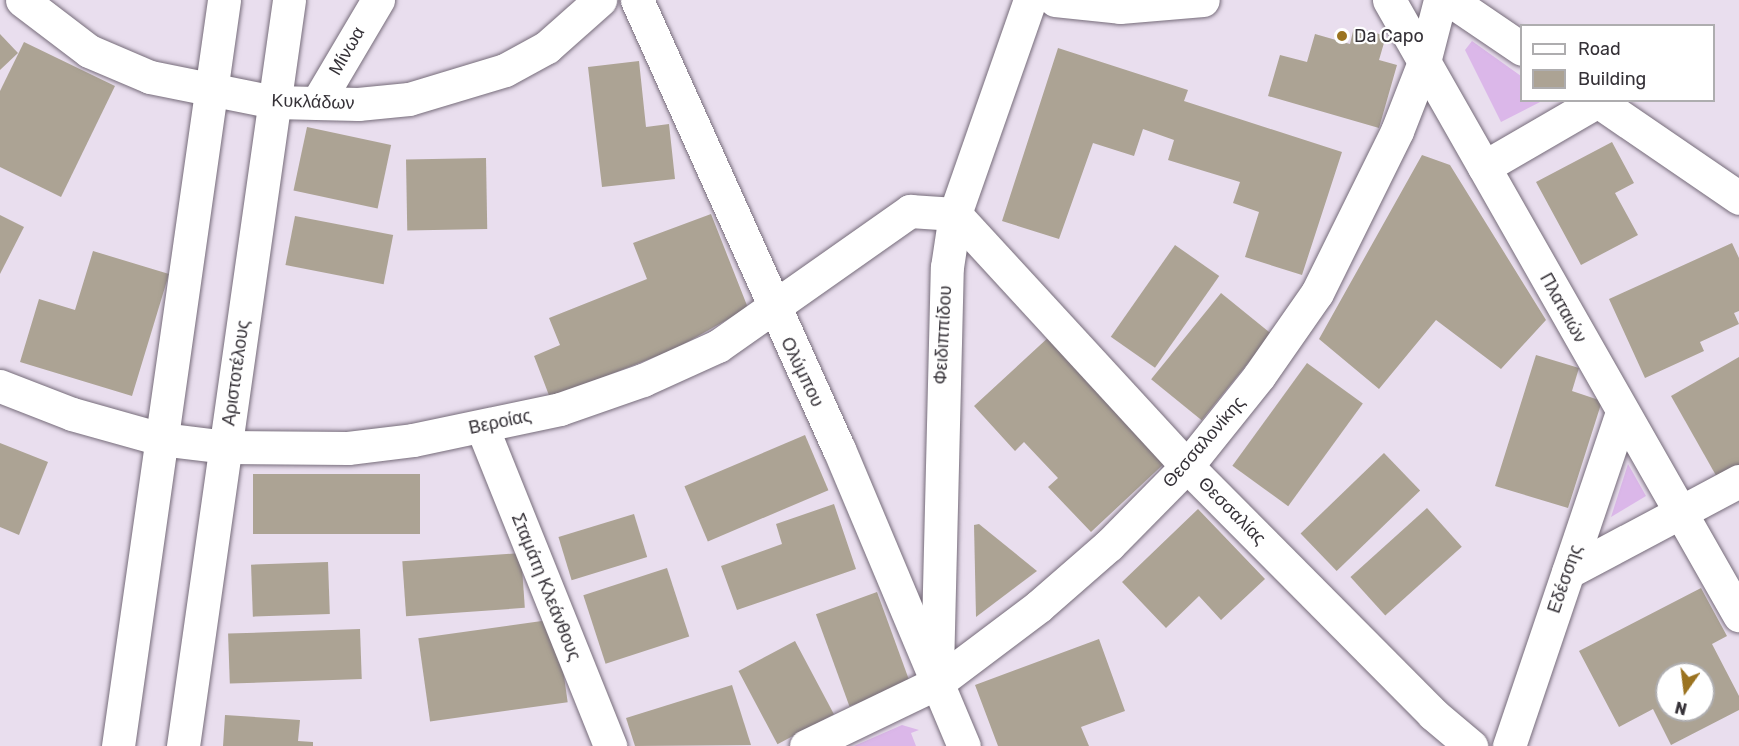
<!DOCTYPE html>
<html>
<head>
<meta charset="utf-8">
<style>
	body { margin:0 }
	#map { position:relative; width:1739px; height:746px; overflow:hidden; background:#e9deee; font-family:Rubik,sans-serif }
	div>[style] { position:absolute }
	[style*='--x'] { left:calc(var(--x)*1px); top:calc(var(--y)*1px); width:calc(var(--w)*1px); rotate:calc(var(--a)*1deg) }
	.green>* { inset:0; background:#dbb7e9 }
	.building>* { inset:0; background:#aca394; transform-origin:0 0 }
	.roads { filter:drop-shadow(0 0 2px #766c7a) drop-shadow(0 0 2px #766c7a) }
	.minor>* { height:33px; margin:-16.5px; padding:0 16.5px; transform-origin:16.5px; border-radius:16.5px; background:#fff }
	.dots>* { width:16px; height:16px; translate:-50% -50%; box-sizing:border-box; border:3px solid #fff; border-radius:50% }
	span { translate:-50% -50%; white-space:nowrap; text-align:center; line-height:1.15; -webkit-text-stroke:4.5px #fff; paint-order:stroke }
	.poi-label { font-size:18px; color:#353137 }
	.left { translate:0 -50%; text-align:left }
	.street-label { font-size:18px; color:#353137 }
	.legend { position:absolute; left:1520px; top:24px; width:195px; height:78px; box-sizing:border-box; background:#fff; border:2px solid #aeadaf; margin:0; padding:8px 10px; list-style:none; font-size:18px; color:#353137 }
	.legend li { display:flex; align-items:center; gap:12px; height:30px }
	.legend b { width:30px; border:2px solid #aeadaf }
	.north { position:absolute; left:1655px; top:662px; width:60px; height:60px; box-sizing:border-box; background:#fff; border:2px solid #aeadaf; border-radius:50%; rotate:194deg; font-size:16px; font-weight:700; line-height:24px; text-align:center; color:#353137 }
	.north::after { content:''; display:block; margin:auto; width:21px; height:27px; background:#9b7320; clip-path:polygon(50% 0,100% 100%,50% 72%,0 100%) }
</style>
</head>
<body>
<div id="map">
	<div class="green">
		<div style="clip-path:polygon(1472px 41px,1521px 76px,1522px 100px,1542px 101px,1501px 122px,1465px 50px)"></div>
		<div style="clip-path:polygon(1628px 464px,1646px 496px,1611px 517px)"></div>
		<div style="clip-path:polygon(902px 725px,919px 730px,911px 733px,916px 746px,854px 746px)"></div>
	</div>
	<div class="building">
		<div style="clip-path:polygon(1354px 27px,1386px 36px,1379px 60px,1397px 65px,1379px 128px,1268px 96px,1280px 55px,1307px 62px,1315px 34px,1350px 44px)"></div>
		<div style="clip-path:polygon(0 34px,18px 53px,0 70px)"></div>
		<div style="clip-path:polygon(24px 42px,115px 86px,61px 197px,0 167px,0 91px)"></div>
		<div style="clip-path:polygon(1058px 48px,1188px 90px,1184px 101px,1342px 152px,1302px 275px,1245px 257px,1259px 212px,1233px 203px,1240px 182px,1168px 160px,1174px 140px,1143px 129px,1134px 156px,1093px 143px,1059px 239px,1002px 221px)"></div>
		<div style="clip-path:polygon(639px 61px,646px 127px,669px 124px,675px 179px,602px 187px,588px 67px)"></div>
		<div style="left:307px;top:127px;width:86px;height:65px;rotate:12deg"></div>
		<div style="clip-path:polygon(1612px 142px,1634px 183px,1615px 193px,1638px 235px,1581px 265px,1536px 182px)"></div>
		<div style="clip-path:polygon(1422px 155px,1450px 165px,1546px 320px,1501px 369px,1436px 320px,1379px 389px,1319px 339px)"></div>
		<div style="left:486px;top:158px;width:71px;height:80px;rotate:89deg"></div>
		<div style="clip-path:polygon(711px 214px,748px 308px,675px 349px,550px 398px,534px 356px,560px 345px,549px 318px,647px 279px,633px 243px)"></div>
		<div style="clip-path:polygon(0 215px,24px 227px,0 274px)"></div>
		<div style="left:295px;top:216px;width:100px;height:50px;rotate:11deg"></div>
		<div style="clip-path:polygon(1732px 243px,1739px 258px,1739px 311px,1734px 313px,1739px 324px,1700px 342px,1704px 351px,1645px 378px,1609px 299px)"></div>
		<div style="left:1175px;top:245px;width:54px;height:112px;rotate:35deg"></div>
		<div style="clip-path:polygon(93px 251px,169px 274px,132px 396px,20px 362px,39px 299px,75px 310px)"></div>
		<div style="left:1221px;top:293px;width:65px;height:111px;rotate:39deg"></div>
		<div style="clip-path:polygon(1051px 335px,1169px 459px,1091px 532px,1048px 487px,1058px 478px,1024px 442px,1015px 451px,974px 406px)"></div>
		<div style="clip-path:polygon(1536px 355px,1579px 368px,1572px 391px,1602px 401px,1568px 508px,1495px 486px)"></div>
		<div style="clip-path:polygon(1739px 357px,1739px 467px,1718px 479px,1671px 396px)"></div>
		<div style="left:1307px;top:363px;width:69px;height:127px;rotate:36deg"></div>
		<div style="left:805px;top:435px;width:60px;height:131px;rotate:67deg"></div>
		<div style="clip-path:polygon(0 443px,48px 462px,19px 535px,0 527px)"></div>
		<div style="left:1384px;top:453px;width:52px;height:116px;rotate:46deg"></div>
		<div style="left:253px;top:474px;width:167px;height:60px"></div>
		<div style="clip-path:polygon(834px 504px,856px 569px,737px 610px,721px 566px,782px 544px,776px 524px)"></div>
		<div style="left:1427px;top:508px;width:52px;height:103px;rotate:48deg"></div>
		<div style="clip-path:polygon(1198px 509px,1265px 579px,1221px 620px,1199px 596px,1166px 628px,1122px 582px)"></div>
		<div style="left:634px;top:514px;width:45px;height:79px;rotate:73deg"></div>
		<div style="clip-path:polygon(979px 524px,1037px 571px,976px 617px,974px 525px)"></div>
		<div style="left:521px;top:553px;width:55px;height:119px;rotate:86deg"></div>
		<div style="left:328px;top:562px;width:52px;height:77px;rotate:88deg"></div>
		<div style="left:667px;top:568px;width:72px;height:88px;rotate:72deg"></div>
		<div style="clip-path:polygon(evenodd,1701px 588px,1727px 636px,1712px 644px,1739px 696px,1739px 710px,1671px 745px,1653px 709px,1619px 727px,1579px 651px,1701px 588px,1667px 674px,1703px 674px,1703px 710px,1667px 710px,1667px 674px)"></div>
		<div style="left:877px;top:592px;width:98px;height:65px;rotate:70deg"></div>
		<div style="left:556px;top:619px;width:84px;height:139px;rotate:82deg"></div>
		<div style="left:360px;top:629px;width:50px;height:132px;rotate:88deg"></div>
		<div style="clip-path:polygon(1099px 639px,1125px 711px,1081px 727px,1089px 746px,998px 746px,975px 685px)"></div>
		<div style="left:795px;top:641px;width:83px;height:64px;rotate:62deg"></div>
		<div style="clip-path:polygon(732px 685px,751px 745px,635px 746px,626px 718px)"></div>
		<div style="clip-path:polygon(225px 715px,300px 720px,298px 741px,313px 742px,313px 746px,223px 746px)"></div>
	</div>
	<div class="roads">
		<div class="minor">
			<div style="--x:22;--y:0;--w:84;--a:37.3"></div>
			<div style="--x:89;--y:51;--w:66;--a:23.1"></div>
			<div style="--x:150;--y:77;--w:126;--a:11.4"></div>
			<div style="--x:274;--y:102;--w:84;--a:1.4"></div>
			<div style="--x:358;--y:104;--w:51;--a:-5.6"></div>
			<div style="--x:409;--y:99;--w:100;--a:-16.8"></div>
			<div style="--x:505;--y:70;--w:48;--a:-28.7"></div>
			<div style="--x:547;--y:47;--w:71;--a:-41.6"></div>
			<div style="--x:637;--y:0;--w:492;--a:65.8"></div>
			<div style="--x:839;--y:449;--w:322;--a:67.2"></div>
			<div style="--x:1055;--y:0;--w:65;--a:6.1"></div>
			<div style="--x:1120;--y:7;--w:83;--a:-4.8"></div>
			<div style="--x:1389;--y:0;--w:708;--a:60.36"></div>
			<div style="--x:1450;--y:0;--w:87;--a:34.2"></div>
			<div style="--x:1596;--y:100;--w:173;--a:34.4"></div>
			<div style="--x:317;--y:103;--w:120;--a:-59.4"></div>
			<div style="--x:1484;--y:167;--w:132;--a:-30.1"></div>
			<div style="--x:955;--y:214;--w:343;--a:47.4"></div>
			<div style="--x:1187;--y:466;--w:349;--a:45.2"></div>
			<div style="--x:1433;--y:714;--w:50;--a:40.1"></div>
			<div style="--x:0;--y:386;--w:77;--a:21.3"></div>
			<div style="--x:72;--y:414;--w:92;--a:15.7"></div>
			<div style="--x:161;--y:439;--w:65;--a:7"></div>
			<div style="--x:226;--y:447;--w:122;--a:0.5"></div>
			<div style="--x:348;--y:448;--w:65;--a:-7"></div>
			<div style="--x:413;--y:440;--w:150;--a:-11.9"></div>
			<div style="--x:560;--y:409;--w:88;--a:-19.3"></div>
			<div style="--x:643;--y:380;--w:82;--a:-24.4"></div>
			<div style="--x:718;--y:346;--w:235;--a:-35.1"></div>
			<div style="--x:910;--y:211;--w:45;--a:3.8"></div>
			<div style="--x:482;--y:427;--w:344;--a:68.1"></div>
			<div style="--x:1568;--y:572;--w:194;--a:-28"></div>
			<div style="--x:937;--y:670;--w:403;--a:-88.6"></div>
			<div style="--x:947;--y:267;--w:54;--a:-81.4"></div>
			<div style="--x:955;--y:214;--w:227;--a:-70.7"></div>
			<div style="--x:118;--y:746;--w:753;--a:-81.91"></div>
			<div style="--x:183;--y:746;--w:753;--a:-81.91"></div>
			<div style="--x:806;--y:746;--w:145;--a:-25.7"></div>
			<div style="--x:937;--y:683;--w:128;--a:-37"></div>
			<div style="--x:1039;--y:606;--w:93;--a:-41.1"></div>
			<div style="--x:1109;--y:545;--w:111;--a:-45.4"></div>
			<div style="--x:1187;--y:466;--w:115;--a:-51.3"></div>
			<div style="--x:1259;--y:376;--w:101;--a:-55.1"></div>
			<div style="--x:1317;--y:293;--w:181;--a:-63.7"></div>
			<div style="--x:1397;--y:131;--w:74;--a:-68.6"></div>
			<div style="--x:1424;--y:62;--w:64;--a:-75.5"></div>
			<div style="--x:1509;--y:746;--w:353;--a:-71.3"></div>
		</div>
	</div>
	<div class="dots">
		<div style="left:1342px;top:36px;background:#9b7320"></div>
	</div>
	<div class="poi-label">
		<span class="left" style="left:1354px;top:36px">Da Capo</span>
	</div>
	<div class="street-label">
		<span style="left:347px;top:51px;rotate:-60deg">Μίνωα</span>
		<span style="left:313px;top:102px;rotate:2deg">Κυκλάδων</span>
		<span style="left:1563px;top:308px;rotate:61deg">Πλαταιών</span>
		<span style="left:943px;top:335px;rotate:-87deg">Φειδιππίδου</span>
		<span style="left:802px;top:372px;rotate:64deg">Ολύμπου</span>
		<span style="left:236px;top:373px;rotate:-82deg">Αριστοτέλους</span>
		<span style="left:500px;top:422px;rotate:-12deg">Βεροίας</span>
		<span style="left:1204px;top:442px;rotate:-49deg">Θεσσαλονίκης</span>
		<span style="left:1232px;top:511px;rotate:45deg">Θεσσαλίας</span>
		<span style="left:1565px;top:579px;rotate:-71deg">Εδέσσης</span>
		<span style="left:546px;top:587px;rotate:68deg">Σταμάτη Κλεάνθους</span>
	</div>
	<ul class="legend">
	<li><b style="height:8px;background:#fff"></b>Road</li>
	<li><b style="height:16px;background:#aca394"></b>Building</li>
	</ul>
	<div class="north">N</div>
</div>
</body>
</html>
